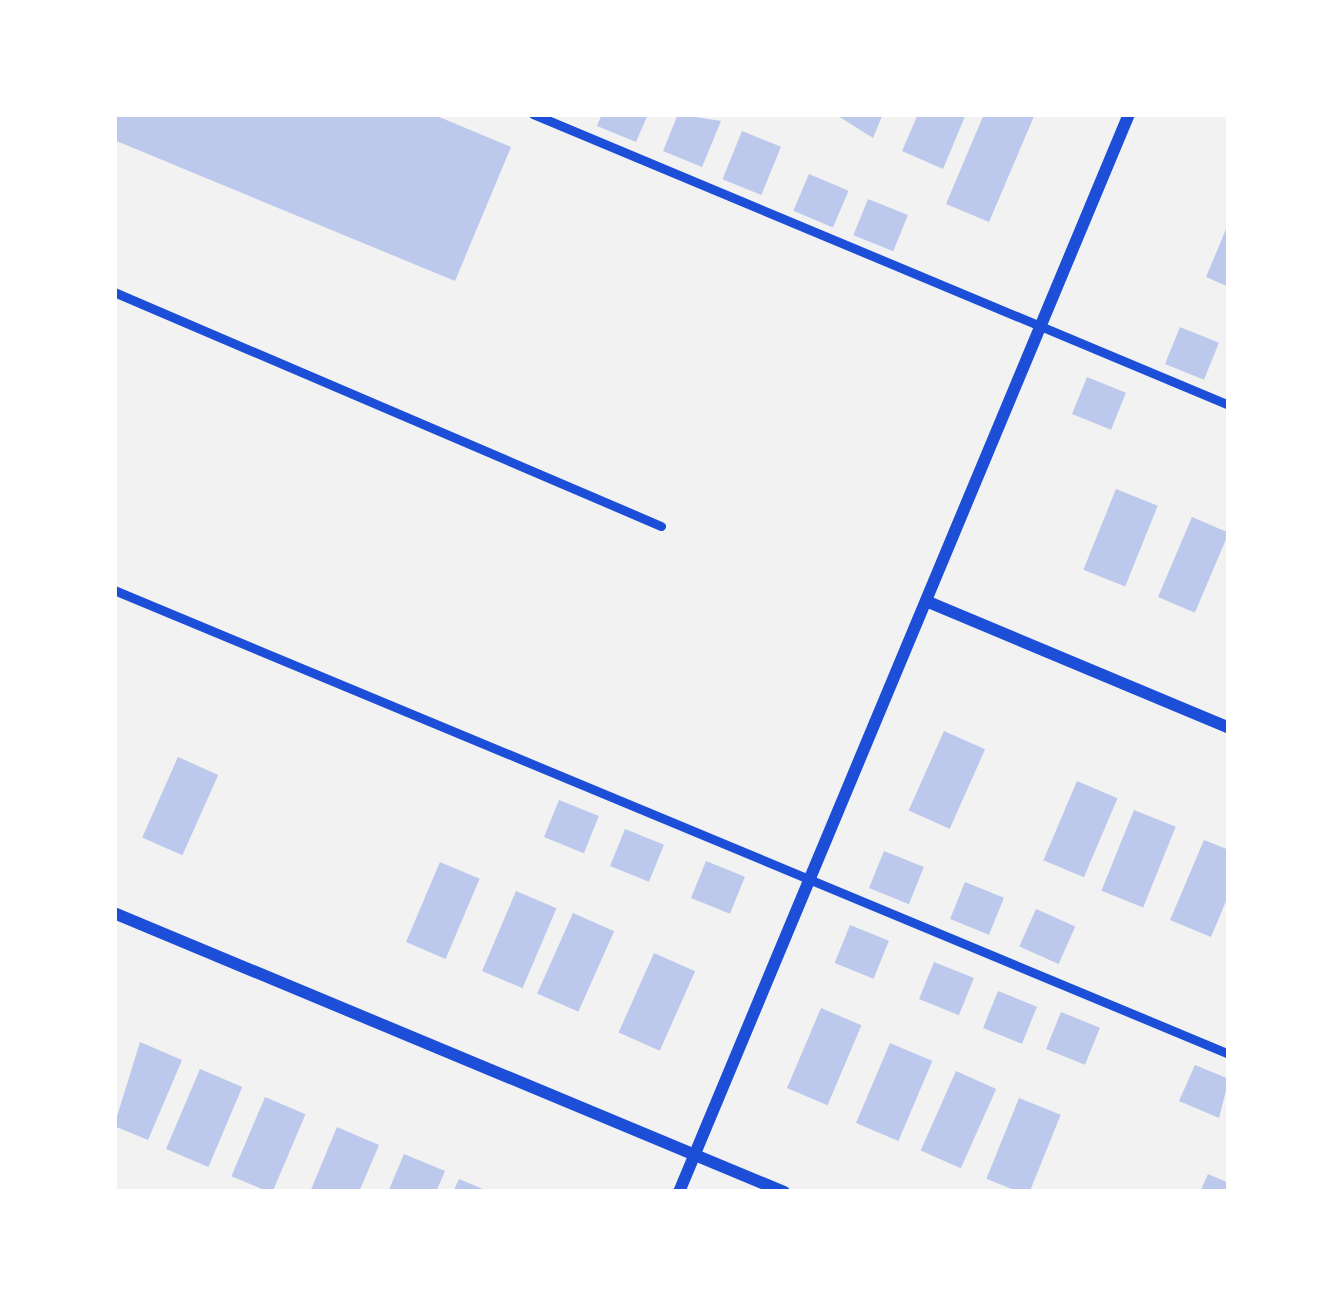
<!DOCTYPE html>
<html>
<head>
<meta charset="utf-8">
<style>
	body { margin:0 }
	#map { position:relative; width:1343px; height:1306px; overflow:hidden; background:#f2f2f2; font-family:"IBM Plex Sans",sans-serif }
	div>[style] { position:absolute }
	[style*='--x'] { left:calc(var(--x)*1px); top:calc(var(--y)*1px); width:calc(var(--w)*1px); rotate:calc(var(--a)*1deg) }
	.building>* { inset:0; background:#bdc9ec; transform-origin:0 0 }
	.service>* { height:9px; margin:-4.5px; padding:0 4.5px; transform-origin:4.5px; border-radius:4.5px; background:#1d4ed8 }
	.minor>* { height:12px; margin:-6px; padding:0 6px; transform-origin:6px; border-radius:6px; background:#1d4ed8 }
	span { translate:-50% -50%; white-space:nowrap; text-align:center; line-height:1.15; -webkit-text-stroke:9px #fff; paint-order:stroke }
	.frame { position:absolute; inset:0; border:117px solid #fff; pointer-events:none }
</style>
</head>
<body>
<div id="map">
	<div class="building">
		<div style="clip-path:polygon(114px 114px,432px 114px,511px 147px,455px 281px,114px 140px)"></div>
		<div style="clip-path:polygon(602px 114px,648px 114px,636px 142px,597px 126px)"></div>
		<div style="clip-path:polygon(678px 114px,721px 121px,702px 167px,663px 151px)"></div>
		<div style="clip-path:polygon(835px 114px,883px 114px,873px 138px)"></div>
		<div style="clip-path:polygon(918px 114px,966px 114px,943px 169px,902px 151px)"></div>
		<div style="clip-path:polygon(984px 114px,1035px 114px,989px 222px,946px 204px)"></div>
		<div style="left:742px;top:131px;width:42px;height:52px;rotate:22deg"></div>
		<div style="left:809px;top:174px;width:43px;height:40px;rotate:23deg"></div>
		<div style="left:868px;top:199px;width:43px;height:39px;rotate:22deg"></div>
		<div style="clip-path:polygon(1229px 222px,1229px 287px,1206px 277px)"></div>
		<div style="left:1180px;top:327px;width:42px;height:40px;rotate:22deg"></div>
		<div style="left:1087px;top:377px;width:42px;height:40px;rotate:22deg"></div>
		<div style="left:1116px;top:489px;width:45px;height:87px;rotate:22deg"></div>
		<div style="left:1192px;top:517px;width:40px;height:87px;rotate:23deg"></div>
		<div style="left:944px;top:731px;width:45px;height:87px;rotate:24deg"></div>
		<div style="left:178px;top:757px;width:44px;height:88px;rotate:24deg"></div>
		<div style="left:1077px;top:781px;width:44px;height:86px;rotate:23deg"></div>
		<div style="left:559px;top:800px;width:43px;height:40px;rotate:22deg"></div>
		<div style="left:1134px;top:810px;width:45px;height:87px;rotate:22deg"></div>
		<div style="left:625px;top:829px;width:42px;height:40px;rotate:22deg"></div>
		<div style="clip-path:polygon(1204px 840px,1229px 850px,1229px 894px,1211px 937px,1170px 920px)"></div>
		<div style="left:884px;top:851px;width:43px;height:40px;rotate:22deg"></div>
		<div style="left:706px;top:861px;width:42px;height:40px;rotate:22deg"></div>
		<div style="left:440px;top:862px;width:43px;height:87px;rotate:23deg"></div>
		<div style="left:965px;top:882px;width:42px;height:40px;rotate:22deg"></div>
		<div style="left:516px;top:891px;width:44px;height:87px;rotate:23deg"></div>
		<div style="left:1036px;top:909px;width:43px;height:41px;rotate:24deg"></div>
		<div style="left:573px;top:913px;width:45px;height:88px;rotate:24deg"></div>
		<div style="left:850px;top:925px;width:42px;height:41px;rotate:22deg"></div>
		<div style="left:654px;top:953px;width:45px;height:87px;rotate:24deg"></div>
		<div style="left:934px;top:962px;width:43px;height:40px;rotate:22deg"></div>
		<div style="left:998px;top:991px;width:42px;height:40px;rotate:22deg"></div>
		<div style="left:821px;top:1008px;width:44px;height:87px;rotate:23deg"></div>
		<div style="left:1061px;top:1012px;width:42px;height:40px;rotate:22deg"></div>
		<div style="clip-path:polygon(140px 1042px,182px 1060px,148px 1140px,114px 1126px)"></div>
		<div style="left:890px;top:1043px;width:46px;height:87px;rotate:23deg"></div>
		<div style="clip-path:polygon(1195px 1065px,1229px 1079px,1219px 1118px,1179px 1101px)"></div>
		<div style="left:200px;top:1069px;width:46px;height:87px;rotate:23deg"></div>
		<div style="left:956px;top:1071px;width:44px;height:87px;rotate:24deg"></div>
		<div style="left:265px;top:1097px;width:44px;height:86px;rotate:23deg"></div>
		<div style="left:1019px;top:1098px;width:45px;height:87px;rotate:22deg"></div>
		<div style="clip-path:polygon(337px 1127px,379px 1145px,359px 1192px,310px 1192px)"></div>
		<div style="clip-path:polygon(404px 1154px,445px 1171px,436px 1192px,388px 1192px)"></div>
		<div style="clip-path:polygon(1208px 1174px,1229px 1183px,1229px 1192px,1200px 1192px)"></div>
		<div style="clip-path:polygon(459px 1179px,490px 1192px,453px 1192px)"></div>
	</div>
	<div class="service">
		<div style="--x:533;--y:114;--w:754;--a:22.69"></div>
		<div style="--x:114;--y:292;--w:595;--a:23.16"></div>
		<div style="--x:114;--y:590;--w:1208;--a:22.59"></div>
	</div>
	<div class="minor">
		<div style="--x:926;--y:601;--w:329;--a:22.7"></div>
		<div style="--x:114;--y:913;--w:726;--a:22.61"></div>
		<div style="--x:679;--y:1192;--w:1168;--a:-67.34"></div>
	</div>
	<div class="frame"></div>
</div>
</body>
</html>
